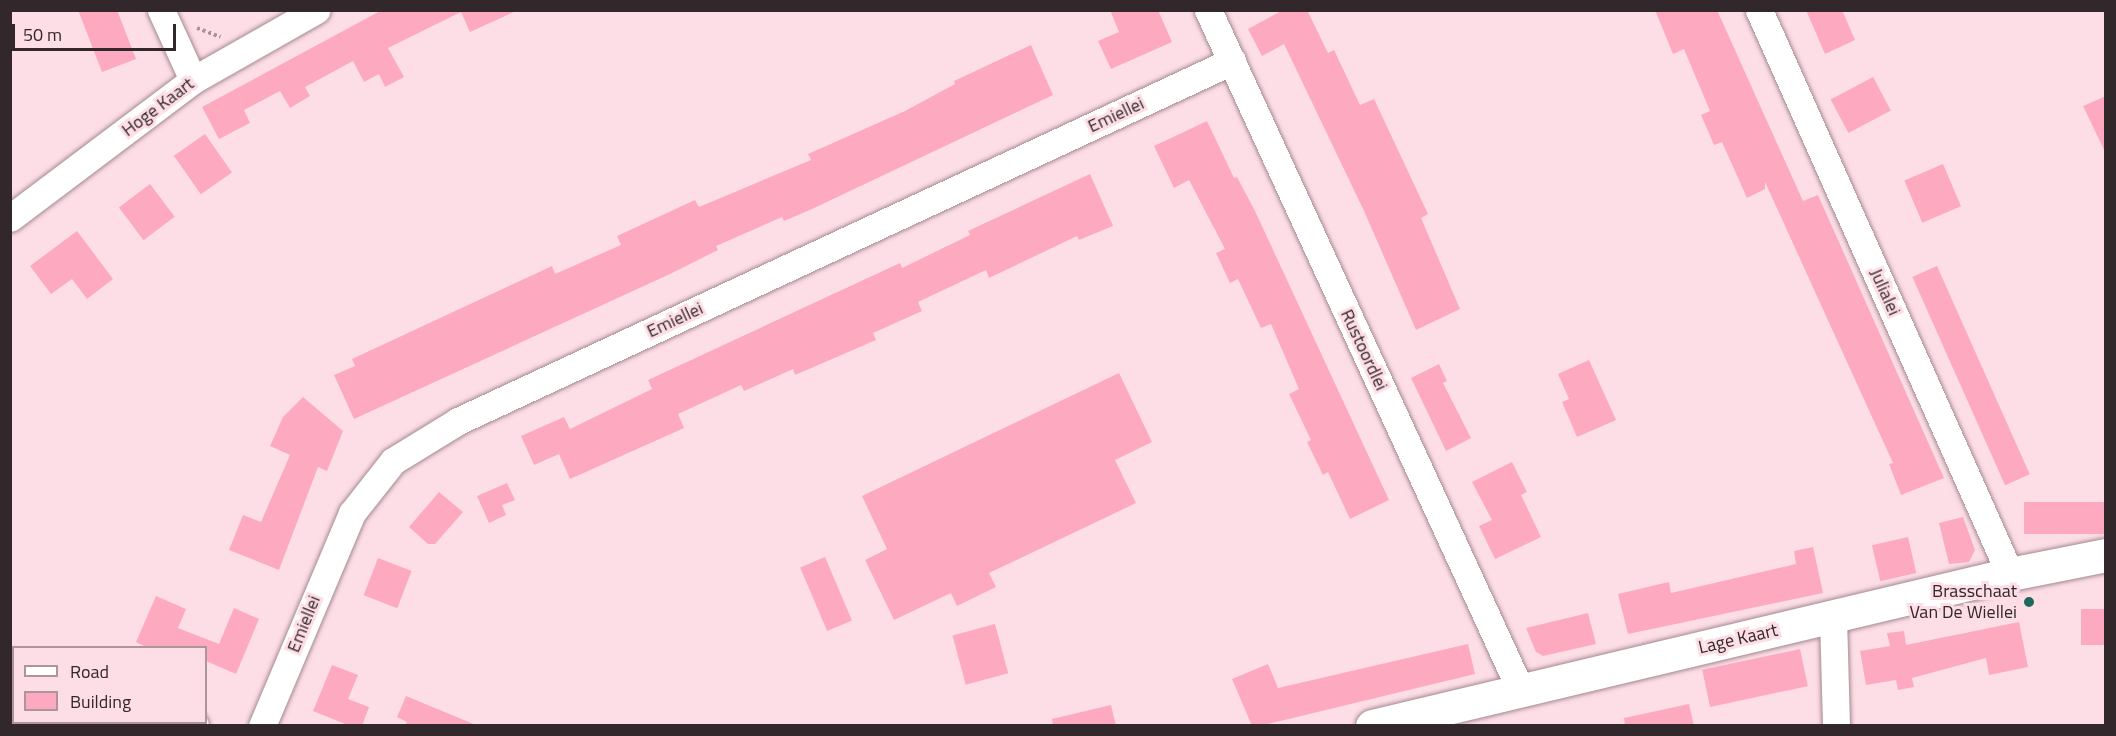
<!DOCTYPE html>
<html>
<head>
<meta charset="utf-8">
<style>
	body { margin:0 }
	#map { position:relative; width:2116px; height:736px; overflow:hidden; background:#fddee6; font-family:"Titillium Web",sans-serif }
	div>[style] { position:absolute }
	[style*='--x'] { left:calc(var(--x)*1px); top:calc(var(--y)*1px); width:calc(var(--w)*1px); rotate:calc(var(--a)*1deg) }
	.building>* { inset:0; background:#fdaac1; transform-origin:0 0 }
	.path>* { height:4px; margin-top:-2px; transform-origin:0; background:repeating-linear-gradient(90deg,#a99298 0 3px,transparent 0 6px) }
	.roads { filter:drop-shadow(0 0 2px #a58990) drop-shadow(0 0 2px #a58990) }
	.street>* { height:27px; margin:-13.5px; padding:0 13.5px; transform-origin:13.5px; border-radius:13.5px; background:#fff }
	.secondary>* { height:33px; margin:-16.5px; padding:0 16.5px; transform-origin:16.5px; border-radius:16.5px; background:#fff }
	.dots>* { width:16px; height:16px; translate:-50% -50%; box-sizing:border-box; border:3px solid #fddee6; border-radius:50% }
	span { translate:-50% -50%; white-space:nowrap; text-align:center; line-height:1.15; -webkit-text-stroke:6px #fddee6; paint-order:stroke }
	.street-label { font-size:18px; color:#32272a }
	.poi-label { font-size:18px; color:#32272a }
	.right { translate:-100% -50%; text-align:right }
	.frame { position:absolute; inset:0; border:12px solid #32272a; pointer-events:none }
	.legend { position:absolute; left:12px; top:646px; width:195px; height:78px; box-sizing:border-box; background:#fddee6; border:2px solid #ac959b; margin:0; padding:8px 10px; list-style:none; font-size:18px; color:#32272a }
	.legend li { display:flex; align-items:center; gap:12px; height:30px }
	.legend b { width:30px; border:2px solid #ac959b }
	.scale { position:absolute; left:12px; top:24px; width:164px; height:27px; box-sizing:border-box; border:3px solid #32272a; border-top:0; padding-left:8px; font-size:18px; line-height:21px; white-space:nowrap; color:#32272a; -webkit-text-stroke:4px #fddee6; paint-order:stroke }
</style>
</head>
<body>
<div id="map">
	<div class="building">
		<div style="clip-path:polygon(78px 10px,117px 10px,136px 59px,102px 72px)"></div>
		<div style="clip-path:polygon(382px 10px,518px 10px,470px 32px,461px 12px,388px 48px,404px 77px,385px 87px,379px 74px,364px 82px,353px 61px,305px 87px,310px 96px,290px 108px,280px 91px,244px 110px,250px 123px,219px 139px,202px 107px)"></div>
		<div style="clip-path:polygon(1110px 10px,1158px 10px,1172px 42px,1111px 69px,1098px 41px,1119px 32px)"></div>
		<div style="clip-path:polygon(1283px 10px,1307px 10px,1328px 53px,1334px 50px,1360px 105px,1374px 99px,1428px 214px,1421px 218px,1460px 309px,1416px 330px,1364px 211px,1284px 44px,1262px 56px,1248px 29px)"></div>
		<div style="clip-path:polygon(1655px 10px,1717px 10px,1803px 201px,1818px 195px,1944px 478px,1901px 495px,1889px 464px,1893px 463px,1765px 182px,1765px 189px,1747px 198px,1722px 142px,1714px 145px,1701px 115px,1710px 111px,1684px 49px,1673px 54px)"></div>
		<div style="clip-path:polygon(1806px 10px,1842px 10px,1855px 40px,1825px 54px)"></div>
		<div style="clip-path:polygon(1031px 45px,1053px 95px,812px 209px,784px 221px,782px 217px,716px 246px,718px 250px,670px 274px,354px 419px,334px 375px,355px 366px,352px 359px,552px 266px,555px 274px,621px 245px,617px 236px,695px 200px,699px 207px,811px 160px,808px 154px,905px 111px,955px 84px,954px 81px)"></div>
		<div style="left:1873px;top:77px;width:38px;height:48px;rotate:62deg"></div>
		<div style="clip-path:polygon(2106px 96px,2106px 154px,2083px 106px)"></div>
		<div style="clip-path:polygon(1207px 121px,1234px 178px,1237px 177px,1255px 211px,1389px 500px,1350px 519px,1328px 472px,1323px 475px,1307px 442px,1311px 440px,1289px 394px,1299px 389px,1271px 324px,1261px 328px,1238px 279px,1230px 283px,1216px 253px,1225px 249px,1189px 180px,1174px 188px,1154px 146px)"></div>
		<div style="left:205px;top:134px;width:47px;height:38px;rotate:55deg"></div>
		<div style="left:1943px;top:164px;width:46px;height:42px;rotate:67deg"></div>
		<div style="clip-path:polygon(1090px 174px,1113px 226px,1079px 240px,1077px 236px,989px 278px,986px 270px,918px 302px,922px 311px,873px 333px,876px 340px,795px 375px,793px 369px,744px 391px,741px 385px,678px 414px,684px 428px,570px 479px,559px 454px,534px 465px,521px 436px,564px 417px,570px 429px,652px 389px,648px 380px,900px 263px,902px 268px,970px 235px,968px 231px)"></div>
		<div style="left:150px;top:184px;width:41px;height:39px;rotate:53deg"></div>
		<div style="clip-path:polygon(77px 231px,113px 279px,87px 299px,72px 279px,51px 294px,30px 266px)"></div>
		<div style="left:1937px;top:266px;width:228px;height:27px;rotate:66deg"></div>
		<div style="clip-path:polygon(1589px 360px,1616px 420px,1577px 437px,1562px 402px,1569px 399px,1558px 374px)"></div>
		<div style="clip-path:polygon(1439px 364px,1447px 381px,1443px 383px,1471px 438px,1446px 451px,1411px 378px)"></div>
		<div style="clip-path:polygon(1119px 373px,1152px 442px,1115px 460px,1136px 503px,989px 573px,996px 587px,957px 606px,951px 593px,894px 620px,865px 560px,887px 549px,862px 496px)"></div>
		<div style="clip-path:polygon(303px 397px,343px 431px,327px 471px,318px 467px,279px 570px,229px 550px,243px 515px,261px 522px,290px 455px,270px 446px,283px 417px)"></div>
		<div style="clip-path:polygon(1512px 462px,1527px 492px,1521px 495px,1541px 537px,1495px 559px,1479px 526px,1492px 520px,1472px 482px)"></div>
		<div style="clip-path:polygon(507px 483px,515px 500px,502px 505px,506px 515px,489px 523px,477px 496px)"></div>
		<div style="clip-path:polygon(439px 492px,463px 512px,435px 544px,428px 544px,409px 527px)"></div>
		<div style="left:2106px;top:502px;width:32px;height:82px;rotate:90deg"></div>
		<div style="clip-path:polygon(1963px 517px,1975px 550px,1969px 562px,1949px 564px,1939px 523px)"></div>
		<div style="left:1908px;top:537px;width:37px;height:37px;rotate:77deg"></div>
		<div style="clip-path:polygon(1813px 547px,1823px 593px,1628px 634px,1618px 594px,1669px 582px,1671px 593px,1796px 564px,1794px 551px)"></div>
		<div style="left:825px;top:557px;width:69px;height:27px;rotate:67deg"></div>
		<div style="left:378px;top:558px;width:36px;height:40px;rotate:21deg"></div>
		<div style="clip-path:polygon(156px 596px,186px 609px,178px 628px,219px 644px,234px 608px,259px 619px,236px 674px,206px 661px,206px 648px,148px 648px,136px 642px)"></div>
		<div style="left:2081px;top:609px;width:25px;height:36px"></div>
		<div style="clip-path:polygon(1588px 613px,1596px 644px,1543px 656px,1536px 652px,1526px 628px)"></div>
		<div style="clip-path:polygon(2019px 622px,2028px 667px,1989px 675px,1986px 658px,1912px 678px,1914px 687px,1898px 690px,1896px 680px,1866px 685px,1860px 651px,1890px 646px,1887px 633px,1904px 631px,1906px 645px)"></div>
		<div style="left:995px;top:624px;width:51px;height:44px;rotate:75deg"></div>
		<div style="clip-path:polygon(1468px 644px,1475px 674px,1260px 726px,1252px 726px,1232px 679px,1268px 664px,1278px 688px)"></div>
		<div style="left:1800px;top:649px;width:38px;height:100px;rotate:78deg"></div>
		<div style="clip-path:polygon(332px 665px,358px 675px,348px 699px,369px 707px,362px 726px,350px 726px,313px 711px)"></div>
		<div style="clip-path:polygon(406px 696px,476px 725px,476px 726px,405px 726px,407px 722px,397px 717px)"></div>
		<div style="clip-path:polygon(1689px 704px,1694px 726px,1625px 726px,1624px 718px)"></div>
		<div style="clip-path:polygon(1111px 705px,1116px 726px,1053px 726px,1052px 719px)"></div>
	</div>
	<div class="path">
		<div style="--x:197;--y:28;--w:25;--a:21"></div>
	</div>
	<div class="roads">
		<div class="street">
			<div style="--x:161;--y:10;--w:77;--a:65.4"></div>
			<div style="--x:1208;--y:10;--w:747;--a:65.32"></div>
			<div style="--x:1759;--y:10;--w:617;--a:66.01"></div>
			<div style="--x:10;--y:218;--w:229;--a:-37"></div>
			<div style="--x:193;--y:80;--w:142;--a:-29.6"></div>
			<div style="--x:1833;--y:617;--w:109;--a:88.4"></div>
			<div style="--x:262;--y:726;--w:231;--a:-67.1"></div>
			<div style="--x:352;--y:513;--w:66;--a:-51.7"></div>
			<div style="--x:393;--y:461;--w:76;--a:-31.6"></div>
			<div style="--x:458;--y:421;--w:854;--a:-24.94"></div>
		</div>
		<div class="secondary">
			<div style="--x:10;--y:666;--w:4;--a:14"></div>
			<div style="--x:184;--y:722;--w:9;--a:27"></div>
			<div style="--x:1372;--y:726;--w:656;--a:-13.4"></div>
			<div style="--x:2010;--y:574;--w:98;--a:-11.2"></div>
		</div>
	</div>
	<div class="dots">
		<div style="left:2029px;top:602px;background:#20685d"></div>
	</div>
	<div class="street-label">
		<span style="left:158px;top:107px;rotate:-37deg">Hoge Kaart</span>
		<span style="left:1116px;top:115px;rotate:-25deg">Emiellei</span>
		<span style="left:1885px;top:292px;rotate:66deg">Julialei</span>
		<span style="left:675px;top:320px;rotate:-25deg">Emiellei</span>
		<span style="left:1364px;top:350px;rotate:65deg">Rustoordlei</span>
		<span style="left:304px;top:624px;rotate:-68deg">Emiellei</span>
		<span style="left:1738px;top:639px;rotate:-13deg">Lage Kaart</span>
	</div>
	<div class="poi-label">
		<span class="right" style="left:2017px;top:602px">Brasschaat<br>Van De Wiellei</span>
	</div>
	<div class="frame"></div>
	<ul class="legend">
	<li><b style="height:8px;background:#fff"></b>Road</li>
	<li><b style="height:16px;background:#fdaac1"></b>Building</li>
	</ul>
	<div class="scale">50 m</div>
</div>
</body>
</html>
